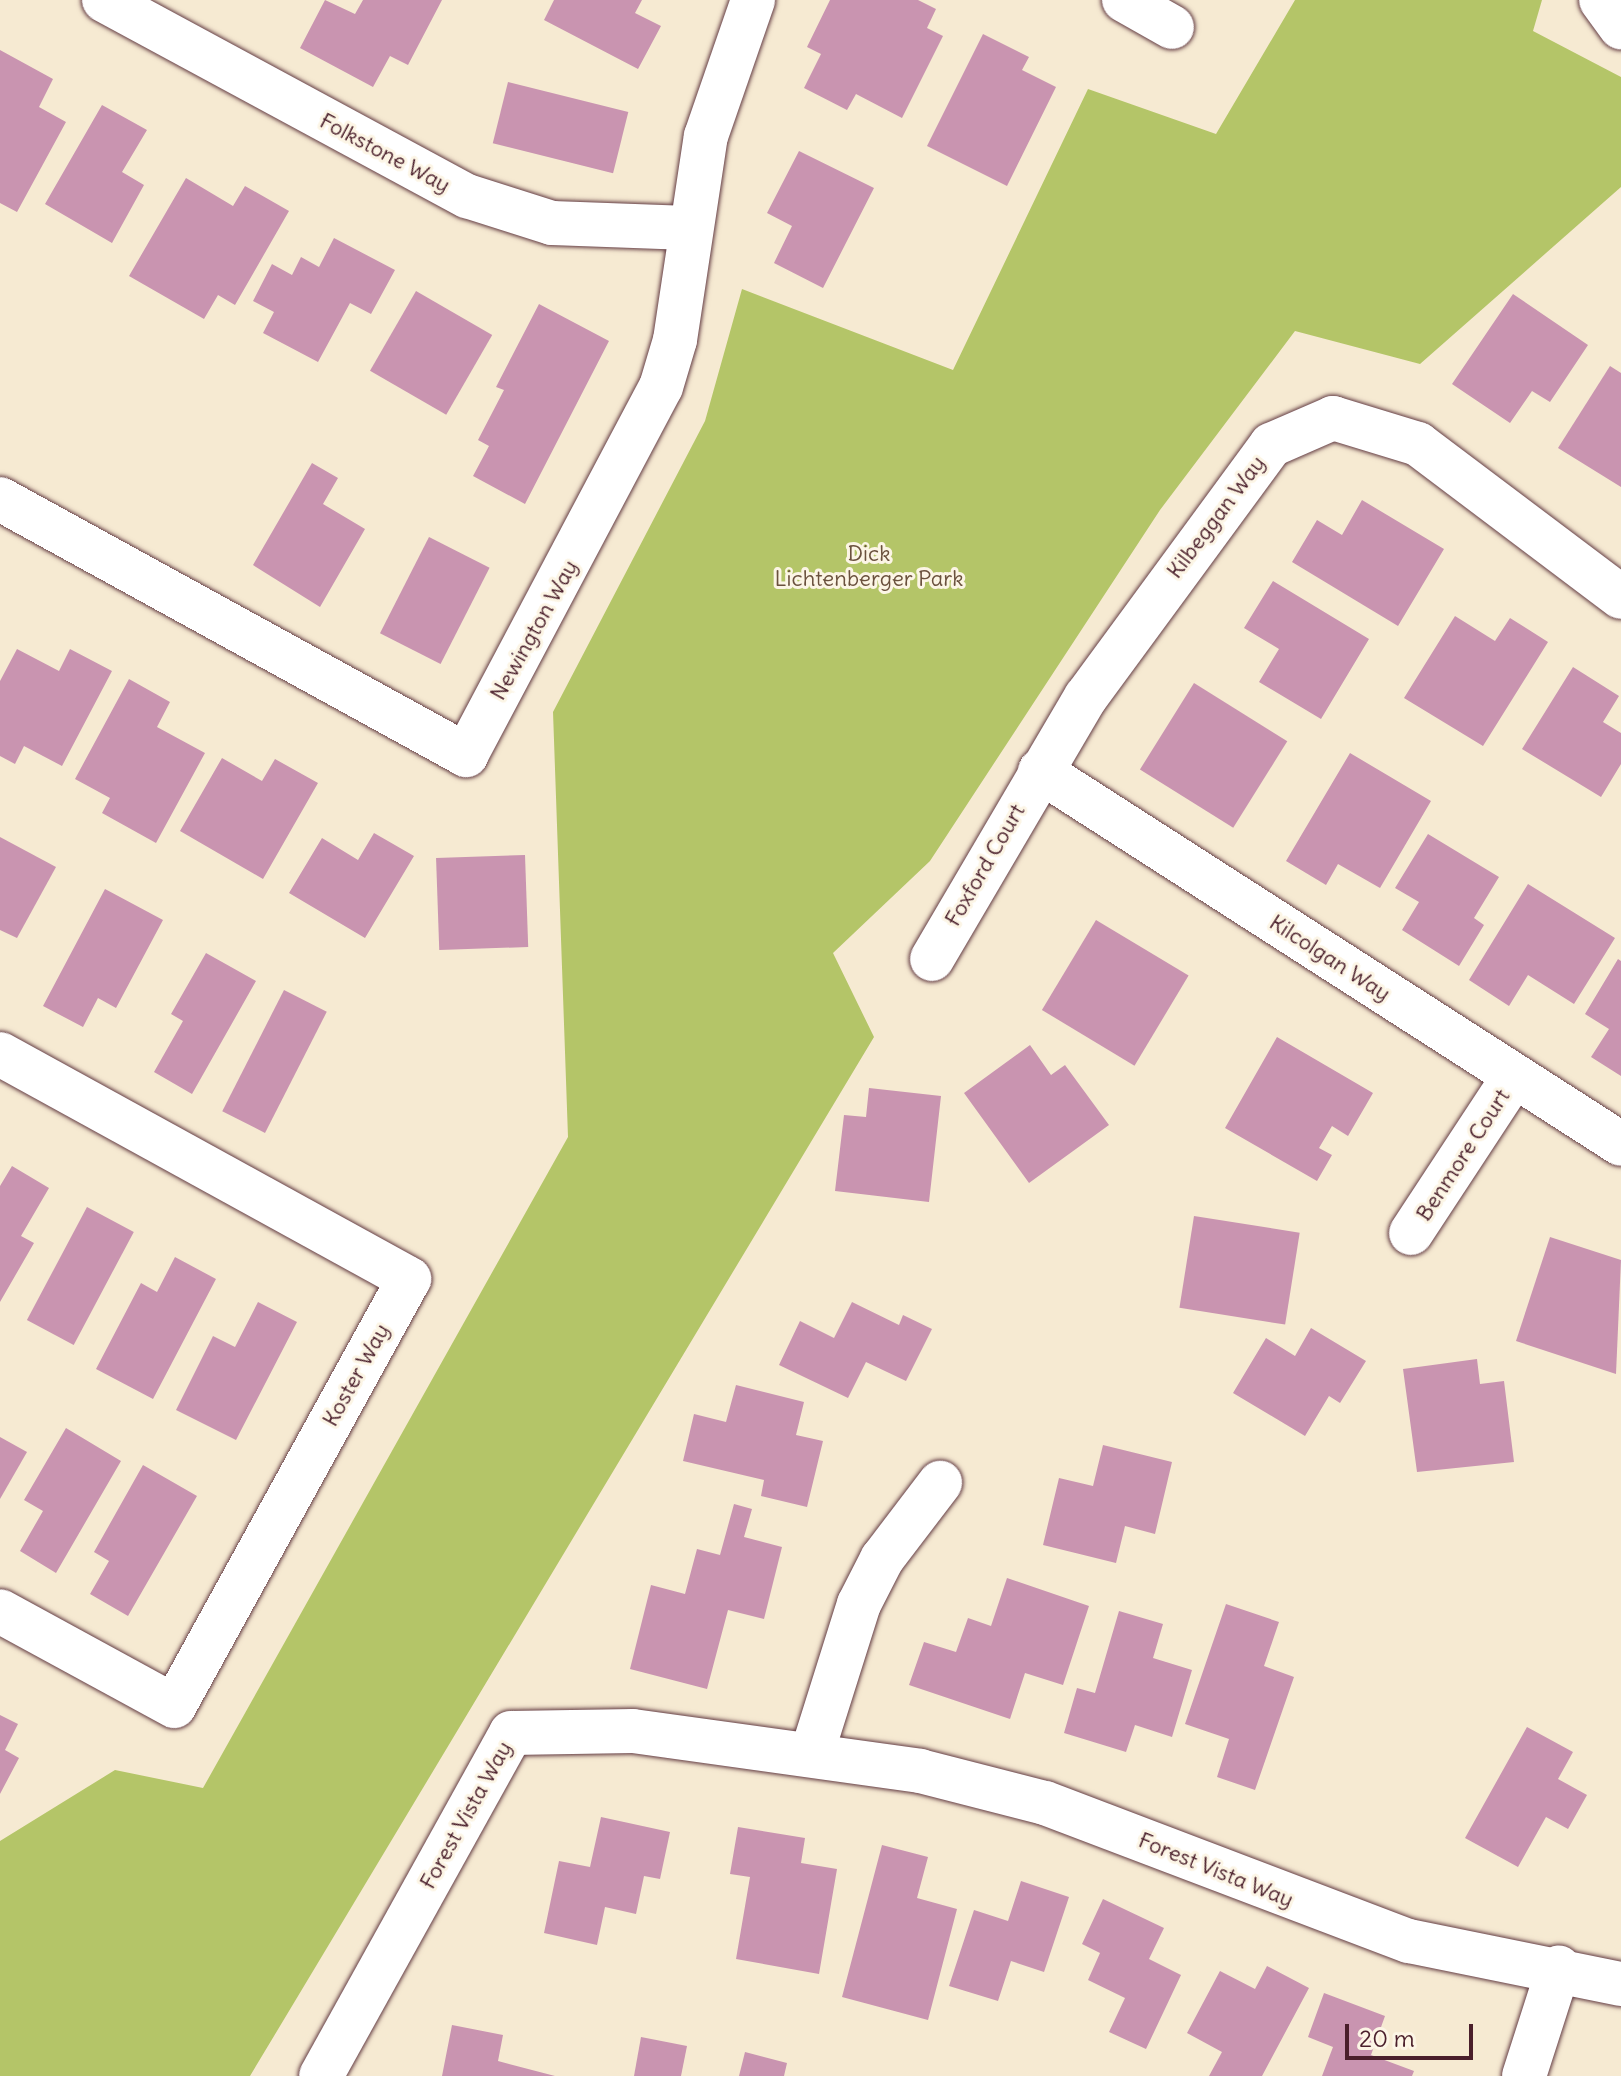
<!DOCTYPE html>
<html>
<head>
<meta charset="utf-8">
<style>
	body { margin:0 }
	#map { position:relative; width:1621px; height:2076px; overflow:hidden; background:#f6ead2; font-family:Delius,sans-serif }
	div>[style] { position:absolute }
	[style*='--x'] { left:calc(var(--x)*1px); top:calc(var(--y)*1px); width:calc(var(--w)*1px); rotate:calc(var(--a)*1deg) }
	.green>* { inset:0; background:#b4c568 }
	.building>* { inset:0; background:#c994b0; transform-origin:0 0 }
	.roads { filter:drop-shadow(0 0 2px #643d44) drop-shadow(0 0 2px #643d44) }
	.minor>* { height:44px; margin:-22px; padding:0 22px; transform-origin:22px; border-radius:22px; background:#fff }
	span { translate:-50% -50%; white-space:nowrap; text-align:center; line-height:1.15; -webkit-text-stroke:6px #fcf5e5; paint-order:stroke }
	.street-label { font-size:22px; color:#4a1f2b }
	.park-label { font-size:22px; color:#6a513d }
	.scale { position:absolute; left:1345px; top:2024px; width:128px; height:36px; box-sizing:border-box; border:4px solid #4a1f2b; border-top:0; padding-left:10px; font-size:24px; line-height:28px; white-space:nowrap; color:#4a1f2b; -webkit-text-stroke:6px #fcf5e5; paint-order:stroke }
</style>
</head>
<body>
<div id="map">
	<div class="green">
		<div style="clip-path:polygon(1295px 0,1542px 0,1533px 31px,1621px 77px,1621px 187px,1420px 364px,1295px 331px,1160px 510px,930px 861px,833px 953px,874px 1037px,250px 2076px,0 2076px,0 1841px,115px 1770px,203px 1788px,568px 1137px,553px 712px,705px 421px,742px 289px,953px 370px,1088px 89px,1216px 134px)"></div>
	</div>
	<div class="building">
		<div style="clip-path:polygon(325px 0,355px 14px,363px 0,442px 0,408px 65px,390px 56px,373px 87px,300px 48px)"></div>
		<div style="clip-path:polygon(554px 0,642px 0,635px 13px,661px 26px,638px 69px,544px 20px)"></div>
		<div style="clip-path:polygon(830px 0,918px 0,936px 9px,927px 28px,943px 36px,902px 118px,856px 94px,847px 110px,804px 88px,821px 54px,807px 47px)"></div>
		<div style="clip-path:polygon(983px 34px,1029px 57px,1022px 70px,1056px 87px,1007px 186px,927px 146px)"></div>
		<div style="clip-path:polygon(0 50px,53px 79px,39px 107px,66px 122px,17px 212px,0 203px)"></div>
		<div style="left:508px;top:82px;width:124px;height:63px;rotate:14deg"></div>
		<div style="clip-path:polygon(102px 105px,147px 130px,122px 172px,144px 185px,112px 243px,45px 204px)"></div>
		<div style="clip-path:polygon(799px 151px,874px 188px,823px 288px,774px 263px,792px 226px,767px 213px)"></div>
		<div style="clip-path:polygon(186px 178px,233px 206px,245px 186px,289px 211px,235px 305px,218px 295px,204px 319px,129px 276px)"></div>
		<div style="clip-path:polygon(334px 238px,395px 270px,371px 314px,350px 303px,318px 362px,263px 333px,274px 312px,253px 301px,272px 264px,292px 275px,301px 257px,319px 267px)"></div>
		<div style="left:416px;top:291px;width:88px;height:92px;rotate:30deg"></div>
		<div style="clip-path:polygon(1513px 294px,1588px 345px,1550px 402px,1532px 391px,1510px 423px,1452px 384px)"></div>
		<div style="clip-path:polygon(539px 304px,609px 341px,525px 504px,473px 476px,489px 446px,478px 440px,504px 390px,496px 387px)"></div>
		<div style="clip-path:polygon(1610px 366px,1621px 373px,1621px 487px,1558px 448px)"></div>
		<div style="clip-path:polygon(312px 463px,338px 478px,323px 504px,365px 529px,320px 607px,253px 565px)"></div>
		<div style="clip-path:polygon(1362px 500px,1444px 549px,1398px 626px,1292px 562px,1317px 520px,1342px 535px)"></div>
		<div style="left:429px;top:537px;width:68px;height:108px;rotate:27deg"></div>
		<div style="clip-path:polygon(1273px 581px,1369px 639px,1321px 719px,1259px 682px,1279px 649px,1244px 628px)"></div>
		<div style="clip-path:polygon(1455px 616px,1495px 641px,1510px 618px,1548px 642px,1483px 746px,1404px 698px)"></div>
		<div style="clip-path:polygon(17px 649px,59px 671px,70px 649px,112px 671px,62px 766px,24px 746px,15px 764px,0 756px,0 681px)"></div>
		<div style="clip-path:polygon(1573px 667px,1619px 696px,1603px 722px,1621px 733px,1621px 764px,1601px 797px,1522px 749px)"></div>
		<div style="clip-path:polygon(129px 679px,170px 702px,157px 727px,205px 753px,156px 843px,102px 813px,110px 798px,75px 779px)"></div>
		<div style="left:1194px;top:683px;width:110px;height:102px;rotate:32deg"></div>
		<div style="clip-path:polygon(1350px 753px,1431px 801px,1380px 888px,1338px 864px,1326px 885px,1286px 861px)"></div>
		<div style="clip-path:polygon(222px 758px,262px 781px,275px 759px,318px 783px,263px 879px,180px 831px)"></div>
		<div style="clip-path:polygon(374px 833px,414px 856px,365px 938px,289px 893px,322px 838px,358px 860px)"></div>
		<div style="clip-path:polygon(1428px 834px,1499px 877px,1474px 918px,1484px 925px,1459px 966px,1402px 930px,1419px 902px,1395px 888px)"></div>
		<div style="clip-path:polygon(0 837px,56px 867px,17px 938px,0 930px)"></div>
		<div style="left:525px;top:855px;width:92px;height:89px;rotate:88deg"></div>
		<div style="clip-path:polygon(1528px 884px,1615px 938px,1574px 1004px,1528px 975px,1509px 1006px,1469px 980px)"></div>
		<div style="clip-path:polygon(105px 889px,163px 920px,116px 1008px,98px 998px,83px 1027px,43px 1006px)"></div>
		<div style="left:1096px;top:920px;width:108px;height:105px;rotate:31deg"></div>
		<div style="clip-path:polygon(206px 953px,256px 981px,192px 1094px,154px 1072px,183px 1021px,171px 1014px)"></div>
		<div style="clip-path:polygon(1618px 959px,1621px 961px,1621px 1076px,1591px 1057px,1609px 1029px,1585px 1014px)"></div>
		<div style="left:284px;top:990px;width:48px;height:136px;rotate:27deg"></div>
		<div style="clip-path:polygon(1277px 1037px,1373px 1093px,1348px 1136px,1332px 1126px,1319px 1148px,1332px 1155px,1317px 1181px,1225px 1128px)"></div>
		<div style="clip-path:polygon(1030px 1045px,1051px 1075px,1065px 1065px,1109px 1125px,1029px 1183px,964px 1093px)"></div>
		<div style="clip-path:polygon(869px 1088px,941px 1096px,929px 1202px,835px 1191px,844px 1115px,866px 1117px)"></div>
		<div style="clip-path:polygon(12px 1166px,49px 1188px,21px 1236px,34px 1243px,0 1302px,0 1186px)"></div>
		<div style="left:87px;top:1207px;width:53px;height:128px;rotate:28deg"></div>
		<div style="left:1194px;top:1216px;width:107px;height:93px;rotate:9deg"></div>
		<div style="clip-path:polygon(1550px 1237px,1621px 1260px,1616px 1374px,1516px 1341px)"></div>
		<div style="clip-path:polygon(175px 1257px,216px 1279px,153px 1399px,96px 1369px,141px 1283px,157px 1292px)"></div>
		<div style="clip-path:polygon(258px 1302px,297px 1322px,236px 1440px,176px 1410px,213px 1336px,235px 1347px)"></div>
		<div style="clip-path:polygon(852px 1302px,899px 1325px,903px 1315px,932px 1329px,906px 1381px,866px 1362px,848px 1398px,779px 1365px,800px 1321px,834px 1338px)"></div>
		<div style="clip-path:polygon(1311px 1328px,1366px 1361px,1340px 1403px,1329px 1396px,1305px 1436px,1233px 1393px,1266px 1338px,1295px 1356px)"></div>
		<div style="clip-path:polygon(1477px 1359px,1480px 1384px,1504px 1381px,1514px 1462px,1417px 1472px,1403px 1369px)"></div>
		<div style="clip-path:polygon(736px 1385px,804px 1402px,796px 1435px,823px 1441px,807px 1507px,761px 1496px,764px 1480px,683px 1461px,694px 1414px,726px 1422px)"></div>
		<div style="clip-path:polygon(66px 1428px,121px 1461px,56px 1573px,20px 1551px,43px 1511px,24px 1500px)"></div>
		<div style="clip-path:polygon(0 1437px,27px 1452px,0 1499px)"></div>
		<div style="clip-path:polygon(1103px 1445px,1172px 1462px,1155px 1534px,1125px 1526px,1116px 1563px,1043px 1545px,1059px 1478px,1093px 1486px)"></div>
		<div style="clip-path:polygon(143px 1465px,197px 1496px,128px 1616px,90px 1594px,109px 1561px,94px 1552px)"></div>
		<div style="clip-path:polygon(734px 1504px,752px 1509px,744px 1537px,782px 1547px,764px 1619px,728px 1610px,707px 1689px,630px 1669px,651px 1585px,685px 1594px,697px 1549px,720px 1555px)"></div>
		<div style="clip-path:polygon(1007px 1578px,1089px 1606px,1063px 1685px,1025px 1673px,1010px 1719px,909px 1685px,924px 1642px,956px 1652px,968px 1618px,991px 1626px)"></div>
		<div style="clip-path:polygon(1226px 1604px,1279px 1622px,1264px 1666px,1294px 1677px,1255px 1790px,1217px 1777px,1229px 1739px,1185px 1724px)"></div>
		<div style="clip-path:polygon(1119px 1611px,1163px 1624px,1153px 1658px,1192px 1670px,1172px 1737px,1135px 1725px,1126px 1752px,1064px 1733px,1077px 1688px,1095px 1693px)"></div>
		<div style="clip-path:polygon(0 1715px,18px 1724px,5px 1750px,19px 1758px,0 1794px)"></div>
		<div style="clip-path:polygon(1527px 1727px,1573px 1752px,1558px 1779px,1587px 1795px,1568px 1829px,1546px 1817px,1518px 1867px,1465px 1838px)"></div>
		<div style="clip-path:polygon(601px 1817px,670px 1832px,660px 1879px,644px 1876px,636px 1914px,605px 1907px,597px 1945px,544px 1933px,559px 1861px,590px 1867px)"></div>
		<div style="clip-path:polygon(738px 1827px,805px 1838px,801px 1863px,837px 1869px,819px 1974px,736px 1959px,750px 1877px,730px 1874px)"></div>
		<div style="clip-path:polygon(882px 1845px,928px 1857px,917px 1898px,957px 1909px,928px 2020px,842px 1997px)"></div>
		<div style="clip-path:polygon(1021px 1881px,1069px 1897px,1044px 1972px,1011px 1961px,998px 2001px,949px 1986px,974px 1910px,1008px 1921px)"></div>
		<div style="clip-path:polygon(1103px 1899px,1164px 1928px,1149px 1959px,1181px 1975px,1146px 2049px,1109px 2032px,1125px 1998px,1088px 1980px,1100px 1953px,1082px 1944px)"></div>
		<div style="clip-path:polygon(1267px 1966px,1309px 1988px,1262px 2076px,1209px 2076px,1222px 2052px,1187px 2033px,1220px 1971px,1255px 1989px)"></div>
		<div style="clip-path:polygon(1324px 1993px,1385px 2016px,1371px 2055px,1414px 2071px,1412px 2076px,1322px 2076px,1333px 2047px,1308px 2037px)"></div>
		<div style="clip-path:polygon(452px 2025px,503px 2035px,498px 2061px,555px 2076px,442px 2076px)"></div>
		<div style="clip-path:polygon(641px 2037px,687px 2046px,681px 2076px,634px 2076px)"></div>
		<div style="clip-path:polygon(745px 2052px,787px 2063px,784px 2076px,739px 2076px)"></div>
	</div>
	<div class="roads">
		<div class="minor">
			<div style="--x:104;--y:0;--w:413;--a:28.4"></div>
			<div style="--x:467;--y:196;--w:89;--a:17.6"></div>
			<div style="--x:552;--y:223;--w:137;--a:2.1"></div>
			<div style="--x:1124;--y:0;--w:55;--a:29.4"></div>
			<div style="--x:1601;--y:0;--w:34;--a:54"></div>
			<div style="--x:0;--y:499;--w:532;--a:28.78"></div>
			<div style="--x:466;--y:755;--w:416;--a:-62.1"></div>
			<div style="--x:661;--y:387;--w:49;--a:-73.4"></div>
			<div style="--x:675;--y:340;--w:206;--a:-81.4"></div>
			<div style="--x:706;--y:136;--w:144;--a:-70.9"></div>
			<div style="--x:1040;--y:771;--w:690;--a:32.7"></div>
			<div style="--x:932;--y:959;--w:304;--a:-59.6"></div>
			<div style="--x:1086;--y:697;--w:313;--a:-53.7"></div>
			<div style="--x:1271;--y:445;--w:68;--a:-23.5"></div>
			<div style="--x:1333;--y:418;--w:89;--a:17"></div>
			<div style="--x:1418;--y:444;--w:254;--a:37"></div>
			<div style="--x:0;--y:1054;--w:467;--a:28.8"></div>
			<div style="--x:409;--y:1279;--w:487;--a:118.8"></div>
			<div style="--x:174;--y:1706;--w:198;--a:-151.4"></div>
			<div style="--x:1411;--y:1233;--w:188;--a:-56.7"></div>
			<div style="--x:812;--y:1753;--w:156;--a:-72.5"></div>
			<div style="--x:859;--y:1604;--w:51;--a:-62.9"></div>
			<div style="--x:882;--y:1559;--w:96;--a:-52.7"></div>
			<div style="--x:321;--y:2076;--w:392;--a:-61"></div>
			<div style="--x:511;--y:1733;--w:122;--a:-0.9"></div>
			<div style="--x:633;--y:1731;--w:290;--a:7.9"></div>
			<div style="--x:920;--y:1771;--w:129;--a:14.4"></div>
			<div style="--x:1045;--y:1803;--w:389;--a:20.8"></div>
			<div style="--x:1409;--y:1941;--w:216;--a:11.5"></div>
			<div style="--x:1524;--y:2076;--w:114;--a:-72.2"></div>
		</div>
	</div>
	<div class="street-label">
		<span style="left:385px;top:153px;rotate:28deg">Folkstone Way</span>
		<span style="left:1216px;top:517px;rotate:-53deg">Kilbeggan Way</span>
		<span style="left:534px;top:630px;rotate:-61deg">Newington Way</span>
		<span style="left:985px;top:865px;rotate:-60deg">Foxford Court</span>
		<span style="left:1330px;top:958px;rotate:33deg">Kilcolgan Way</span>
		<span style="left:1463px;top:1155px;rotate:-57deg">Benmore Court</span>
		<span style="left:356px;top:1375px;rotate:-61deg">Koster Way</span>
		<span style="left:466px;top:1815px;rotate:-61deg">Forest Vista Way</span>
		<span style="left:1216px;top:1870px;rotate:22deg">Forest Vista Way</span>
	</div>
	<div class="park-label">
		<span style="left:869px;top:566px">Dick<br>Lichtenberger Park</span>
	</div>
	<div class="scale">20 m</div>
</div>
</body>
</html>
